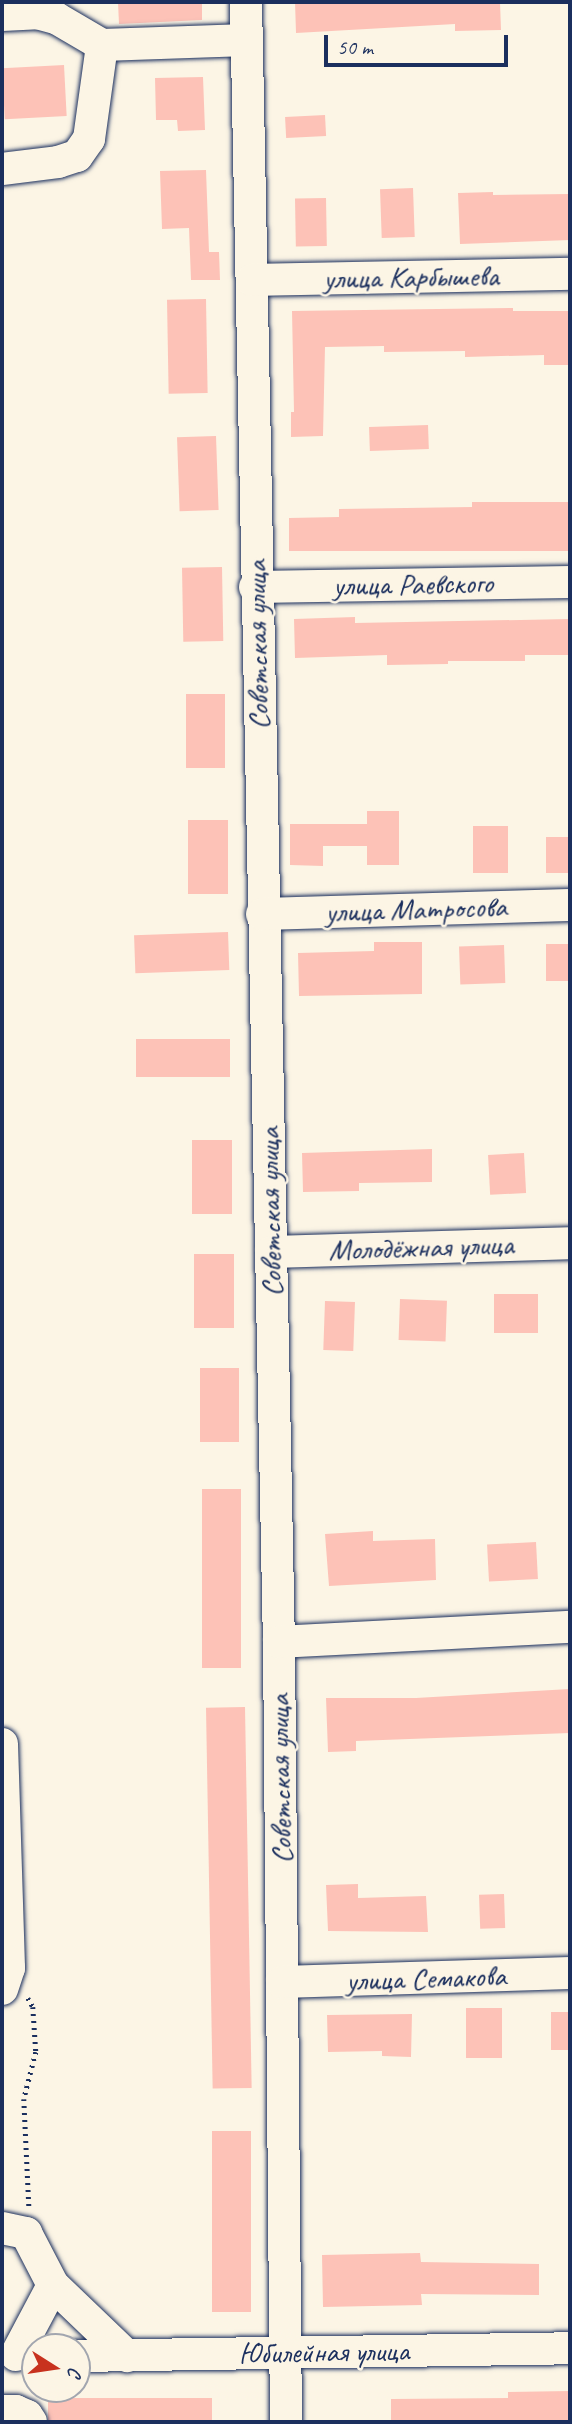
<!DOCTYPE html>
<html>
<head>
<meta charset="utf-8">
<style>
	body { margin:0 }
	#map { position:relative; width:572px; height:2424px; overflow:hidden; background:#fcf5e5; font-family:Caveat,sans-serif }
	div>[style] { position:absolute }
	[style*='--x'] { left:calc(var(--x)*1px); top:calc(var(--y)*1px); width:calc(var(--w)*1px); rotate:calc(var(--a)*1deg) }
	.building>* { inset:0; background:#fdc2b7; transform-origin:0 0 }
	.path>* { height:4.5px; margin-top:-2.25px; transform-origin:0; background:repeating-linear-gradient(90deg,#1b2f5e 0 2px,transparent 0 7px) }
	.roads { filter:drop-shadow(0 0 2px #1b2f5e) drop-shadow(0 0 2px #1b2f5e) }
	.minor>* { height:32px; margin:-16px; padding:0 16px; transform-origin:16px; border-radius:16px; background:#fcf5e5 }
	span { translate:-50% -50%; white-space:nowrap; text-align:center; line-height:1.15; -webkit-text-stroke:5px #fcf5e5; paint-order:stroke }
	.street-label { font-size:30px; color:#1b2f5e }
	.frame { position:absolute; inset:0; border:4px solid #1b2f5e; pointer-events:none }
	.north { position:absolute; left:21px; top:2333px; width:70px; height:70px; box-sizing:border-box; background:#fcf5e5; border:2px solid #a2a6af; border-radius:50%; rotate:102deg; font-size:19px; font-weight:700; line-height:28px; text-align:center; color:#1b2f5e }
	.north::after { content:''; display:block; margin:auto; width:24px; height:32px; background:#c8321e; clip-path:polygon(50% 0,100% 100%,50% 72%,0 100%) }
	.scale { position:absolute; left:324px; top:35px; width:184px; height:32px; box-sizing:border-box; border:4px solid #1b2f5e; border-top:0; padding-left:9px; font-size:21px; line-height:24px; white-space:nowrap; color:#1b2f5e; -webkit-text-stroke:5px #fcf5e5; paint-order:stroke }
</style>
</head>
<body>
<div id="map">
	<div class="building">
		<div style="clip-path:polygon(118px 2px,202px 2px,202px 20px,119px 24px)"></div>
		<div style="clip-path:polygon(295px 2px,500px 2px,501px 30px,455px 31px,455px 24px,296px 33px)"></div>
		<div style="left:64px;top:65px;width:51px;height:62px;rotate:87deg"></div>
		<div style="clip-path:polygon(203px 77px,205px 130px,178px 131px,177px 120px,156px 120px,155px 78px)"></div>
		<div style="left:325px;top:115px;width:21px;height:40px;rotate:87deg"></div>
		<div style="clip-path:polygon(206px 170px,209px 252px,219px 252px,220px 280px,191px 280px,189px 228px,162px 229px,160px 171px)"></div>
		<div style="left:413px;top:188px;width:49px;height:33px;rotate:88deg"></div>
		<div style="clip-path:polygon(493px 192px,493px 195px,570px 194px,570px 240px,460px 244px,458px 193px)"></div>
		<div style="left:326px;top:198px;width:48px;height:31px;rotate:89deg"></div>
		<div style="left:206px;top:299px;width:94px;height:39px;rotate:89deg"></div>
		<div style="clip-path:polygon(513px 308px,513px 311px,570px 311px,570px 365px,544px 365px,544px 355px,465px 357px,465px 351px,384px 352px,384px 346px,325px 347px,323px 436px,291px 437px,291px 412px,294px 412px,292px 311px)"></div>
		<div style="left:428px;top:425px;width:24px;height:59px;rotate:88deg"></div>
		<div style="left:216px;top:436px;width:74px;height:39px;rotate:88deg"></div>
		<div style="clip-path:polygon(472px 502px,570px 502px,570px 551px,289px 551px,289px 518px,339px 517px,339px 509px,472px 507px)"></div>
		<div style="left:222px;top:567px;width:74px;height:40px;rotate:89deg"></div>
		<div style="clip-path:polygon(355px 617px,355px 623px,570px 619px,570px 655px,525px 655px,525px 661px,448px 661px,448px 664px,387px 665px,387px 655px,295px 658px,294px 619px)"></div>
		<div style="left:186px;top:694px;width:39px;height:74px"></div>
		<div style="clip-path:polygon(367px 811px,399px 811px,399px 865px,367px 865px,367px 846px,323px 846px,323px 866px,290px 865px,290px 824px,367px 824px)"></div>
		<div style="left:188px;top:820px;width:40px;height:74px"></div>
		<div style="left:473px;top:826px;width:35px;height:47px"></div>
		<div style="left:570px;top:837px;width:36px;height:24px;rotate:90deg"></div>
		<div style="left:228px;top:932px;width:38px;height:94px;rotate:88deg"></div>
		<div style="clip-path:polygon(374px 942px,422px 942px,422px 994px,299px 996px,298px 953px,374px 951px)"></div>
		<div style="left:570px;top:944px;width:37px;height:24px;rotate:90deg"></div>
		<div style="left:504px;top:945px;width:38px;height:45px;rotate:88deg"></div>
		<div style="left:230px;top:1039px;width:38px;height:94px;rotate:90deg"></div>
		<div style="left:192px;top:1140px;width:40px;height:74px"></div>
		<div style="clip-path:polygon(432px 1149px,432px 1182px,359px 1183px,359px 1191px,303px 1192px,302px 1153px)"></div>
		<div style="left:524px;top:1153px;width:40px;height:36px;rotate:87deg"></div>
		<div style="left:194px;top:1254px;width:40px;height:74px"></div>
		<div style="left:494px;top:1294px;width:44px;height:39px"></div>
		<div style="left:400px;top:1299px;width:47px;height:41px;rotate:2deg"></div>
		<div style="left:325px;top:1301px;width:30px;height:49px;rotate:2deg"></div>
		<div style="left:200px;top:1368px;width:39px;height:74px"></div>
		<div style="left:202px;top:1489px;width:39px;height:179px"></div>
		<div style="clip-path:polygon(373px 1531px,373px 1541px,435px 1539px,436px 1580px,329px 1586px,325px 1534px)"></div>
		<div style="left:536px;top:1542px;width:37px;height:49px;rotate:87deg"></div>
		<div style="clip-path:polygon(570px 1689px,570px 1733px,356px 1741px,356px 1751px,328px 1752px,326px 1698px,416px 1698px)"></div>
		<div style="left:245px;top:1707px;width:381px;height:39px;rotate:89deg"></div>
		<div style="clip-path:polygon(358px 1884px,358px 1898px,426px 1896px,428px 1932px,328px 1931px,326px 1885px)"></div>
		<div style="left:504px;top:1894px;width:34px;height:25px;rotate:88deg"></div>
		<div style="left:466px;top:2008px;width:36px;height:50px"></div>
		<div style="left:570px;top:2012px;width:38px;height:19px;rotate:90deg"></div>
		<div style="clip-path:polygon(412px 2014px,411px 2057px,382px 2056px,382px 2051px,328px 2052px,327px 2015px)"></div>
		<div style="left:212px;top:2131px;width:39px;height:181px"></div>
		<div style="clip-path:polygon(420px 2253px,421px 2262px,539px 2264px,539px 2295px,421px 2294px,422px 2305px,323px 2307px,322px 2255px)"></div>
		<div style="clip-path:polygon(570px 2391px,570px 2422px,391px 2422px,391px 2399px,508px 2398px,508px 2392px)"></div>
		<div style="left:48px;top:2398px;width:164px;height:24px"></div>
	</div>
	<div class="path">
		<div style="--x:28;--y:1998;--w:10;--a:61"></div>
		<div style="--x:33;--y:2007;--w:45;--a:86.2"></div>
		<div style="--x:36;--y:2052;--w:49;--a:104.3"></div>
		<div style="--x:24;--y:2099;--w:108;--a:87.3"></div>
	</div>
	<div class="roads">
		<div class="minor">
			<div style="--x:246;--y:2;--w:1640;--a:88.85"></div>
			<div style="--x:279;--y:1642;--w:780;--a:89.49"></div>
			<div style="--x:2;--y:15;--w:35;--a:-3"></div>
			<div style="--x:37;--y:13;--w:20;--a:15"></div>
			<div style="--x:56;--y:18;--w:53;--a:30.4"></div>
			<div style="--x:102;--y:45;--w:145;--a:-2"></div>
			<div style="--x:2;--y:169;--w:56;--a:-7.1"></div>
			<div style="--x:58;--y:162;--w:20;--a:-18"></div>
			<div style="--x:77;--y:156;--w:21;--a:-55"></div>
			<div style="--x:89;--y:139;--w:95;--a:-82.1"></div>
			<div style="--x:252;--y:280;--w:318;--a:-1.1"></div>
			<div style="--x:255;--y:587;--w:315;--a:-0.9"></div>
			<div style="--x:262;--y:914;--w:308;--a:-1.7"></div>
			<div style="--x:271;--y:1252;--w:299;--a:-1.7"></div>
			<div style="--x:279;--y:1642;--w:291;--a:-3"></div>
			<div style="--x:2;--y:1744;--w:224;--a:88.2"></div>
			<div style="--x:9;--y:1968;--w:22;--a:108"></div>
			<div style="--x:282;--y:1982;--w:288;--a:-1.8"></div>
			<div style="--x:2;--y:2228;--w:25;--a:12"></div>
			<div style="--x:26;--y:2233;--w:59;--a:62.6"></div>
			<div style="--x:53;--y:2285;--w:103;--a:43.8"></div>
			<div style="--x:16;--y:2355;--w:79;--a:-62.1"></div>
			<div style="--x:77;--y:2356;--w:493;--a:-0.9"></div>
			<div style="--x:2;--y:2411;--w:14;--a:0"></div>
			<div style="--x:16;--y:2411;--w:12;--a:24"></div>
			<div style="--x:27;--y:2416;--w:7;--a:56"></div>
		</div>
	</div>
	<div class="street-label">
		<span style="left:411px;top:277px;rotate:-1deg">улица Карбышева</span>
		<span style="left:413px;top:584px;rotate:-1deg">улица Раевского</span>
		<span style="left:257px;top:645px;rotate:-91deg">Советская улица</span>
		<span style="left:416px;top:909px;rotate:-2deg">улица Матросова</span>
		<span style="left:270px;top:1212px;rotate:-91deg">Советская улица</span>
		<span style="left:421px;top:1247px;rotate:-2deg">Молодёжная улица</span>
		<span style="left:280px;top:1779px;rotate:-91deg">Советская улица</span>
		<span style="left:426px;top:1978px;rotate:-2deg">улица Семакова</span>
		<span style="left:324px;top:2352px;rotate:-1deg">Юбилейная улица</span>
	</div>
	<div class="frame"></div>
	<div class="north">С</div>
	<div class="scale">50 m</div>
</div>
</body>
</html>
